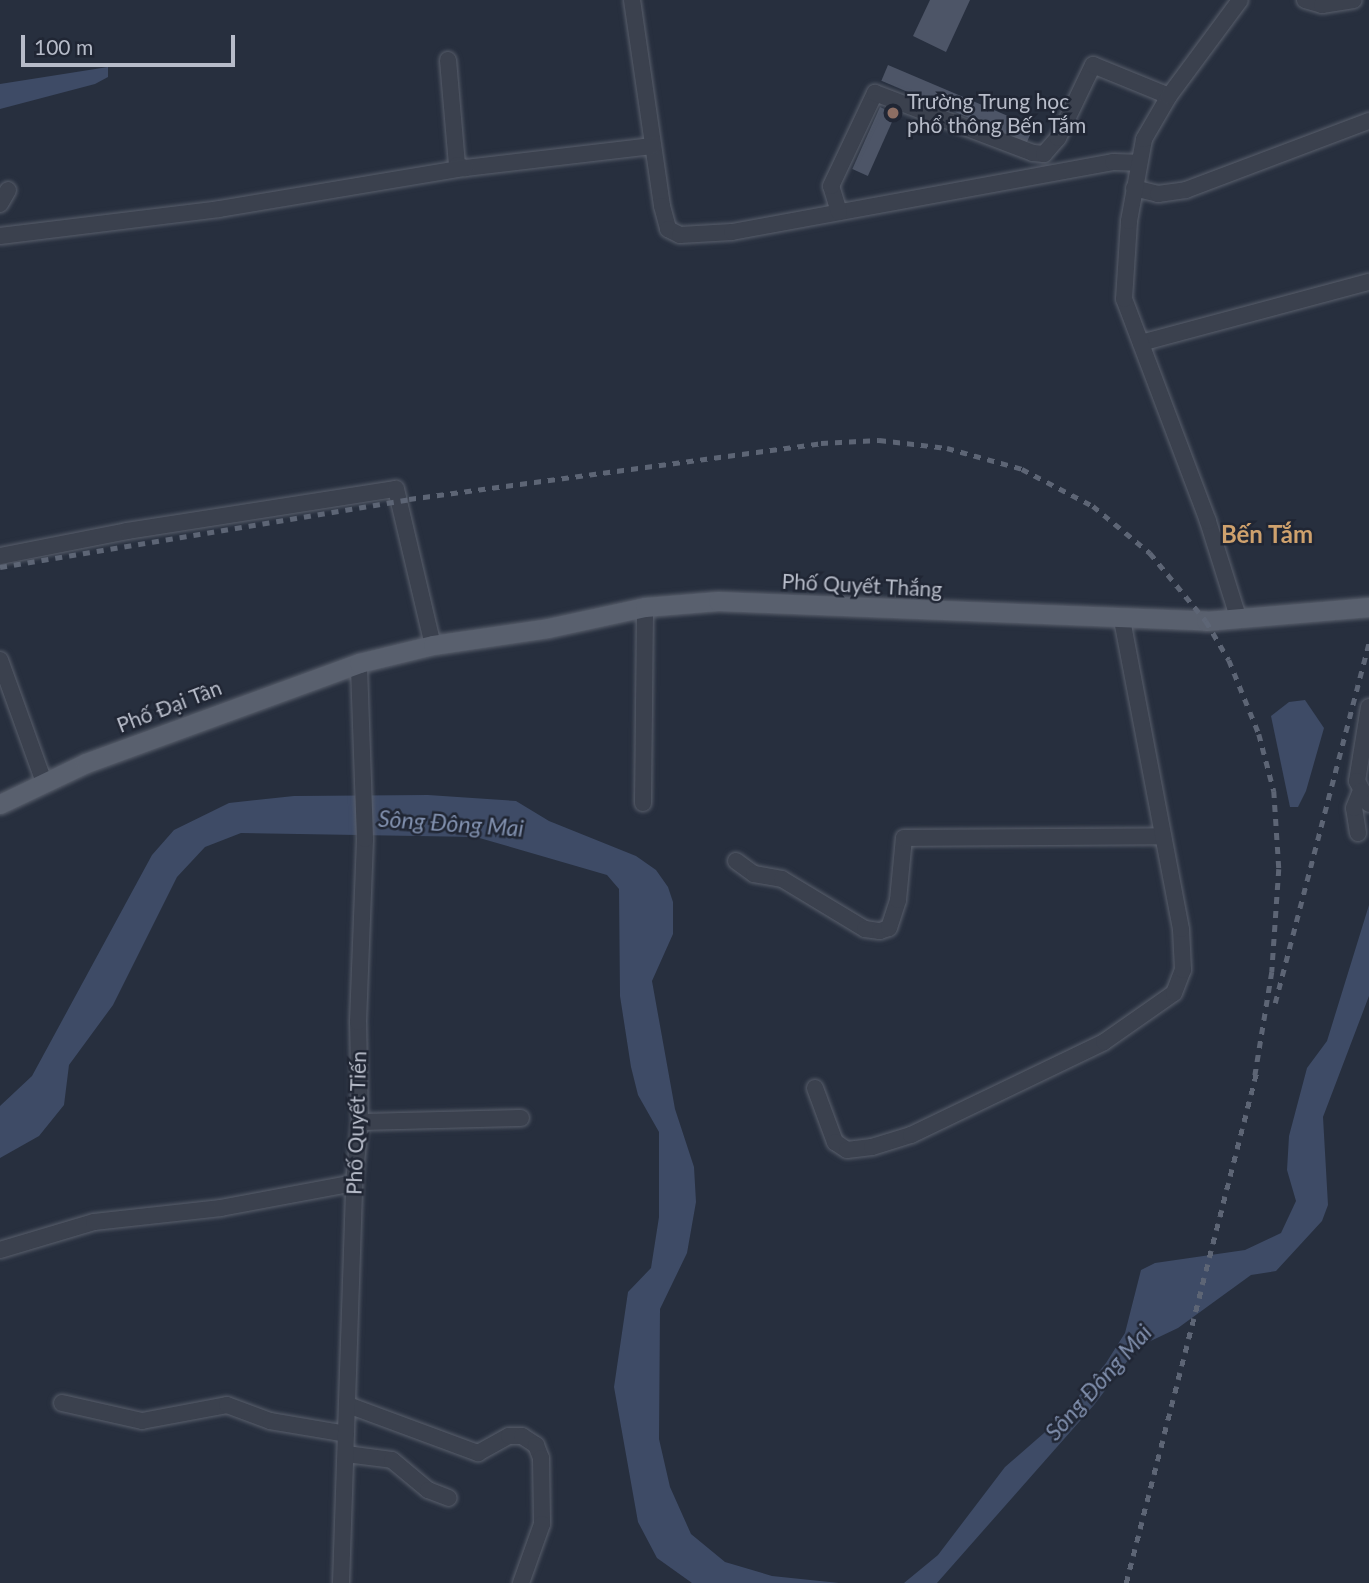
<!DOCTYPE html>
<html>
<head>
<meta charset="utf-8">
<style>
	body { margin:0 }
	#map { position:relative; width:1369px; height:1583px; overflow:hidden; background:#272f3e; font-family:Lato,sans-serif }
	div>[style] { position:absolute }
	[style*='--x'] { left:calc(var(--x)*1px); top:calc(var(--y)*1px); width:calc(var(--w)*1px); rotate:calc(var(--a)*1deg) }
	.water>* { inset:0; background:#3e4b66 }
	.building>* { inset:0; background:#4d5567; transform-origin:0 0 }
	.roads { filter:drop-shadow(0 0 2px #595f6c) drop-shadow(0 0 2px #595f6c) }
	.minor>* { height:16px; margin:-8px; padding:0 8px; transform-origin:8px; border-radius:8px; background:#3b414e }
	.major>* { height:19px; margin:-9.5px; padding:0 9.5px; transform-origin:9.5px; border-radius:9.5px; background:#59606e }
	.rail>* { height:4.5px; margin-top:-2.25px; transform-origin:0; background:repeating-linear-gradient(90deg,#5d6575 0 7px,transparent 0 14px) }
	.dots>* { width:19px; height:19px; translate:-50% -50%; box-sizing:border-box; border:4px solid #202634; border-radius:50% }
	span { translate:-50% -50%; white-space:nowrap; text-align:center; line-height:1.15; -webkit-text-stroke:5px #202634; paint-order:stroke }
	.poi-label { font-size:21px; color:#b7bcc9 }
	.left { translate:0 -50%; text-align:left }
	.street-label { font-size:21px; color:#b7bcc9 }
	.water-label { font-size:23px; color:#8190ae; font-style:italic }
	.quarter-label { font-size:24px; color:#cea16d; font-weight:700 }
	.scale { position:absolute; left:21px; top:35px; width:214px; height:32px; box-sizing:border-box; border:4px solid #b7bcc9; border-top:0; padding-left:9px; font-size:21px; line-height:24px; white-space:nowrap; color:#b7bcc9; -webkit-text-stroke:5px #202634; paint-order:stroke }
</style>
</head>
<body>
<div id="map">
	<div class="water">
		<div style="clip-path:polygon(108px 67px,108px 77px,95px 84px,0 109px,0 84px)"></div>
		<div style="clip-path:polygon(1305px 700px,1324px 728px,1306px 791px,1298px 807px,1290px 807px,1271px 716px,1289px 702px)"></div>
		<div style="clip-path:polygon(428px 795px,516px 801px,549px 821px,636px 856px,656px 870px,668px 887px,673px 902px,673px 934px,652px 981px,675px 1109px,694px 1167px,696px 1202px,687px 1253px,660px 1309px,659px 1439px,670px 1487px,691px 1534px,725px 1562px,772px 1576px,839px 1583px,692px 1583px,657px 1558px,638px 1522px,614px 1387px,628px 1292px,651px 1268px,659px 1217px,659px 1132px,638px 1095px,631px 1067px,620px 996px,619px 889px,607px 875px,476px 837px,241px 833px,205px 847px,177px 877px,113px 1005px,69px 1065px,64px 1105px,39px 1136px,0 1158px,0 1106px,32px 1076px,152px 855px,174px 830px,229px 803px,294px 796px)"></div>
		<div style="clip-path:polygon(1369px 905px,1369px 996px,1323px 1117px,1328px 1205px,1322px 1221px,1276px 1271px,1251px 1275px,1178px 1328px,1138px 1347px,1094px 1405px,937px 1583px,904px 1583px,938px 1555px,1005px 1467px,1060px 1419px,1106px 1363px,1125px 1333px,1141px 1270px,1155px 1263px,1245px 1250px,1281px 1233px,1296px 1201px,1287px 1170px,1289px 1136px,1307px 1068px,1327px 1041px)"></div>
	</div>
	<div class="building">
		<div style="clip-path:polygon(930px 0,970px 0,946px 52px,913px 36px)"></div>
		<div style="left:888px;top:65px;width:158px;height:17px;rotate:23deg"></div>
		<div style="left:880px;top:107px;width:17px;height:68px;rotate:24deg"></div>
	</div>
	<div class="roads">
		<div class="minor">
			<div style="--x:632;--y:0;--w:208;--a:81.7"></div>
			<div style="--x:662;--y:206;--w:24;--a:75"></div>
			<div style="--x:668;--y:229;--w:13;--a:27"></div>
			<div style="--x:680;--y:235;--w:52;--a:-3.3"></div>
			<div style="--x:732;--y:232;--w:387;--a:-10.4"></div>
			<div style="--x:1113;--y:162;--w:24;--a:2"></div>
			<div style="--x:1305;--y:0;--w:18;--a:16"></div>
			<div style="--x:1322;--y:5;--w:32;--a:-9"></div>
			<div style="--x:448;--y:60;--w:105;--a:85.1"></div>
			<div style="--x:457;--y:165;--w:9;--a:21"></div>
			<div style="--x:465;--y:168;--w:189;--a:-6.7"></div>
			<div style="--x:1134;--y:188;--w:25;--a:14"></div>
			<div style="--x:1158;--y:194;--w:28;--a:-8"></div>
			<div style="--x:1186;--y:190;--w:196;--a:-20.7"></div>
			<div style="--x:0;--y:204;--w:16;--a:-60"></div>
			<div style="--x:839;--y:212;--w:27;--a:-107"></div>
			<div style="--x:831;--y:186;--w:103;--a:-64.7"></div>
			<div style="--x:875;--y:93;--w:169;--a:20.8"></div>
			<div style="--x:1033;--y:153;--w:11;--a:5"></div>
			<div style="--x:1044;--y:154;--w:21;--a:-49"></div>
			<div style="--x:1058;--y:138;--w:81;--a:-64.4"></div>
			<div style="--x:1093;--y:65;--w:82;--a:22.2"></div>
			<div style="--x:0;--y:236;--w:221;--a:-7"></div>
			<div style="--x:219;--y:209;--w:249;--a:-9.5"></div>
			<div style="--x:1141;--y:343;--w:236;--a:-15"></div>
			<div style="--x:0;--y:556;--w:129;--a:-11.1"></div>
			<div style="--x:127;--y:531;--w:272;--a:-8.9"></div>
			<div style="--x:396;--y:489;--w:160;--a:76.7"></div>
			<div style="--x:1238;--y:617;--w:101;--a:-107.4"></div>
			<div style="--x:1208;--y:521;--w:237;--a:-110.7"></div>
			<div style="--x:1124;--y:299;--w:78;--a:-86.3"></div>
			<div style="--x:1129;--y:221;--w:83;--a:-79.6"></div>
			<div style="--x:1144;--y:139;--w:50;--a:-59.8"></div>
			<div style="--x:1169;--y:96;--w:119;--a:-53.5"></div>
			<div style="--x:0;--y:660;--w:130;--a:70.2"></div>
			<div style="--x:1369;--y:707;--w:75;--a:99.2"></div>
			<div style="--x:1357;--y:781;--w:26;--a:62"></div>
			<div style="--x:643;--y:803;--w:196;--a:-89.4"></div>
			<div style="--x:1358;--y:833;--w:25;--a:-99"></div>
			<div style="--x:1354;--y:808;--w:18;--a:-68"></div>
			<div style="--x:736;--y:861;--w:22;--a:36"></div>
			<div style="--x:754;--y:874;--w:28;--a:10"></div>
			<div style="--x:782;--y:879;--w:97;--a:31.1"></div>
			<div style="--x:865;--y:929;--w:15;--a:8"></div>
			<div style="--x:880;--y:931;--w:9;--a:-18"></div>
			<div style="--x:889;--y:928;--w:29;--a:-72"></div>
			<div style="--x:898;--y:900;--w:62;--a:-84.5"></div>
			<div style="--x:904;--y:838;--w:257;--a:-0.4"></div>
			<div style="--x:815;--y:1088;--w:58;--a:69.7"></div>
			<div style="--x:835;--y:1142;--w:14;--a:34"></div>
			<div style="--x:847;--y:1150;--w:25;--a:-7"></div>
			<div style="--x:872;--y:1147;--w:41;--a:-17.1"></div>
			<div style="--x:911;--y:1135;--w:214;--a:-25.7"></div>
			<div style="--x:1104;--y:1042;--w:85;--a:-35"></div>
			<div style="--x:1174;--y:993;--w:25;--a:-69"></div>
			<div style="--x:1183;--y:970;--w:41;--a:-92.8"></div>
			<div style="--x:1181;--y:929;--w:316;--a:-100.8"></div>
			<div style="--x:360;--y:1122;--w:161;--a:-1.4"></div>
			<div style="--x:0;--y:1250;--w:98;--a:-16.6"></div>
			<div style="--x:94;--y:1222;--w:128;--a:-6.3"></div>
			<div style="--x:221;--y:1208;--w:135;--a:-10.6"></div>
			<div style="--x:62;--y:1403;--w:82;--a:12.7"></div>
			<div style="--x:142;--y:1421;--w:86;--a:-10.7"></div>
			<div style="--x:227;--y:1405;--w:46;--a:20.4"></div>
			<div style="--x:270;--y:1421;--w:77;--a:9.7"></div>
			<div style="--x:348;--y:1405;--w:139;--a:20.3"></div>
			<div style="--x:478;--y:1453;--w:35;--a:-29"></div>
			<div style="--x:509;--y:1436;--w:13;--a:0"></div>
			<div style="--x:522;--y:1436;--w:17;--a:33"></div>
			<div style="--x:536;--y:1445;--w:14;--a:69"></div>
			<div style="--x:541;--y:1458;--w:66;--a:89.1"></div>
			<div style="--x:542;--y:1524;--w:63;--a:109.6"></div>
			<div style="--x:346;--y:1454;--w:46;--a:7.4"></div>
			<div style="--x:392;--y:1460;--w:47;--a:39.8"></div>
			<div style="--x:428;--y:1490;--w:22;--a:21"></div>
			<div style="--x:341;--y:1583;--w:400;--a:-88.1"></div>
			<div style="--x:354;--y:1183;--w:61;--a:-84.4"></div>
			<div style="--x:360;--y:1122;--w:100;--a:-91.1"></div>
			<div style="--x:358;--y:1022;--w:183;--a:-87.8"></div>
			<div style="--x:365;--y:839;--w:176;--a:-92"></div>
		</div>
		<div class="major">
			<div style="--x:0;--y:804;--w:95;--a:-25.5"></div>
			<div style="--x:86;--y:763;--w:291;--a:-20.1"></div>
			<div style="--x:359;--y:663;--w:76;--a:-13.7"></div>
			<div style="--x:433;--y:645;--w:116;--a:-8.4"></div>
			<div style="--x:548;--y:628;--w:99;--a:-12.2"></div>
			<div style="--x:645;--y:607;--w:73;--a:-4.7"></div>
			<div style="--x:718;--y:601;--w:488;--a:2.3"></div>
			<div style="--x:1206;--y:621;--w:164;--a:-4.9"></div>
		</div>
	</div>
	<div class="rail">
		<div style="--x:0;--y:567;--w:415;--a:-9.4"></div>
		<div style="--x:409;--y:499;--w:416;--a:-7.7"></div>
		<div style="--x:821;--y:443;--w:58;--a:-3"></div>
		<div style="--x:879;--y:440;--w:68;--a:6.7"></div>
		<div style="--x:947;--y:448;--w:78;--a:15.6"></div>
		<div style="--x:1022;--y:469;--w:80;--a:27.5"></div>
		<div style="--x:1093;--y:506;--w:74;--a:39.5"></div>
		<div style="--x:1150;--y:553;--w:88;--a:50.5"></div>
		<div style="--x:1206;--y:621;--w:45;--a:59.5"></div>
		<div style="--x:1229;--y:660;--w:80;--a:67.9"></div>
		<div style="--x:1259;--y:734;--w:59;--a:75.3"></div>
		<div style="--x:1274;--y:791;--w:78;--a:86.3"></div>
		<div style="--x:1279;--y:869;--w:103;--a:93.9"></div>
		<div style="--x:1272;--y:972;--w:111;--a:99.3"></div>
		<div style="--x:1275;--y:1003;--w:372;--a:-75.4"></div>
		<div style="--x:1126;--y:1583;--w:525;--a:-75.67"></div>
	</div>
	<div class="dots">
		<div style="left:893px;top:113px;background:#8d6e63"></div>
	</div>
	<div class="poi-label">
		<span class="left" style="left:907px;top:113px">Trường Trung học<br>phổ thông Bến Tắm</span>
	</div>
	<div class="street-label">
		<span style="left:862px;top:585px;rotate:3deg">Phố Quyết Thắng</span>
		<span style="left:169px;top:706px;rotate:-21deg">Phố Đại Tân</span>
		<span style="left:356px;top:1123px;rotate:-88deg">Phố Quyết Tiến</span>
	</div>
	<div class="water-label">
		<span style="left:451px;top:823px;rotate:4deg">Sông Đông Mai</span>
		<span style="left:1098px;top:1382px;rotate:-48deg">Sông Đông Mai</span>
	</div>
	<div class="quarter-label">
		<span style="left:1267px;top:534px">Bến Tắm</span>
	</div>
	<div class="scale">100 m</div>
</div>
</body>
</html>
